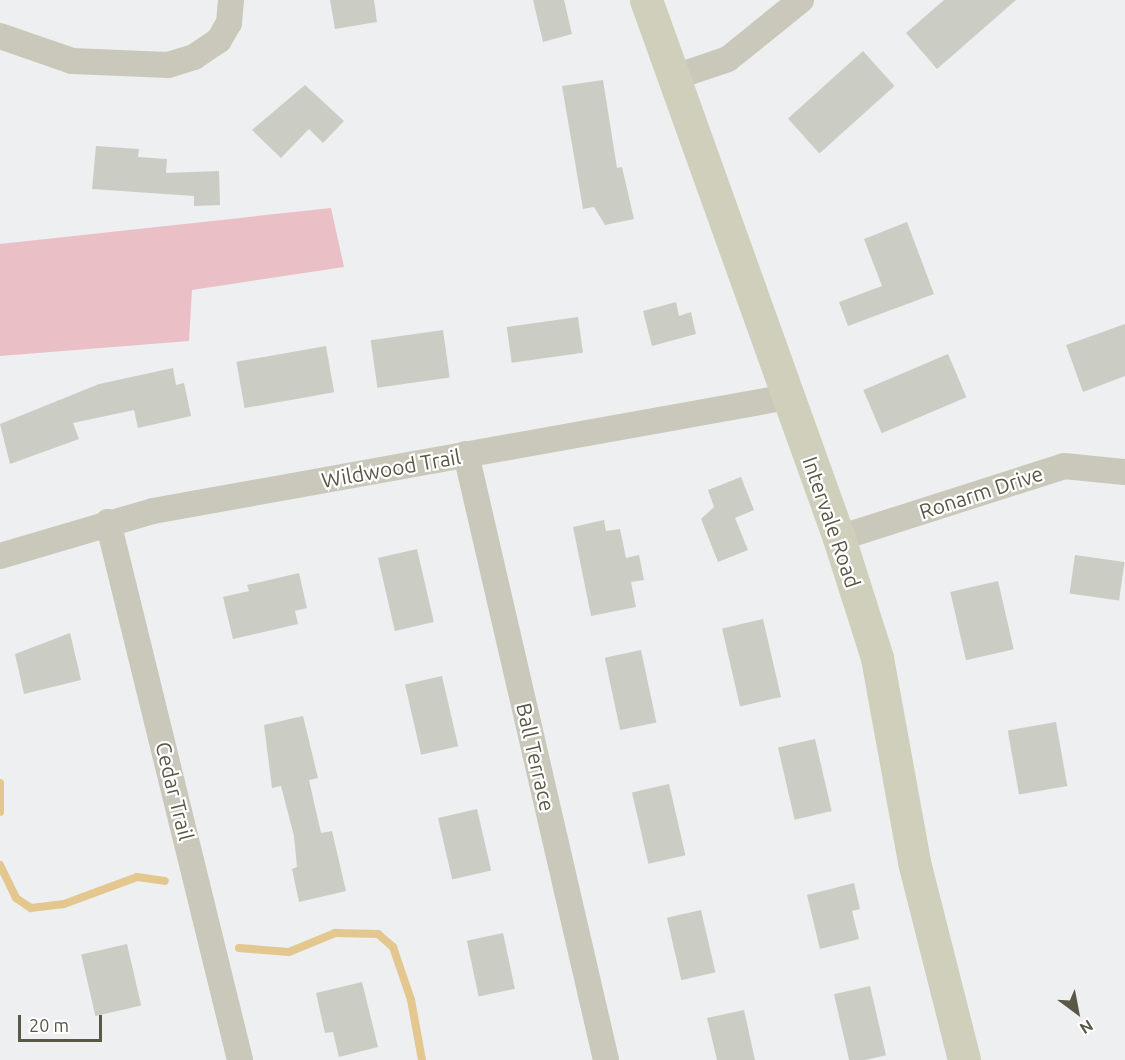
<!DOCTYPE html>
<html>
<head>
<meta charset="utf-8">
<style>
	body { margin:0 }
	#map { position:relative; width:1125px; height:1060px; overflow:hidden; background:#edeff0; font-family:Ubuntu,sans-serif }
	div>[style] { position:absolute }
	[style*='--x'] { left:calc(var(--x)*1px); top:calc(var(--y)*1px); width:calc(var(--w)*1px); rotate:calc(var(--a)*1deg) }
	.green>* { inset:0; background:#ebbfc6 }
	.stream>* { height:8px; margin:-4px; padding:0 4px; transform-origin:4px; border-radius:4px; background:#e4c78f }
	.building>* { inset:0; background:#cbcdc5; transform-origin:0 0 }
	.street>* { height:26px; margin:-13px; padding:0 13px; transform-origin:13px; border-radius:13px; background:#c9c8ba }
	.secondary>* { height:33px; margin:-16.5px; padding:0 16.5px; transform-origin:16.5px; border-radius:16.5px; background:#d0cfbc }
	span { translate:-50% -50%; white-space:nowrap; text-align:center; line-height:1.15; -webkit-text-stroke:4.5px #fff; paint-order:stroke }
	.street-label { font-size:21px; color:#595847 }
	.north { position:absolute; left:1047px; top:982px; width:60px; height:60px; -webkit-text-stroke:4px #fff; paint-order:stroke; rotate:148deg; font-size:16px; font-weight:700; line-height:24px; text-align:center; color:#595847 }
	.north::after { content:''; display:block; margin:auto; width:21px; height:27px; background:#595847; clip-path:polygon(50% 0,100% 100%,50% 72%,0 100%) }
	.scale { position:absolute; left:18px; top:1015px; width:84px; height:27px; box-sizing:border-box; border:3px solid #595847; border-top:0; padding-left:8px; font-size:18px; line-height:21px; white-space:nowrap; color:#595847; -webkit-text-stroke:4px #fff; paint-order:stroke }
</style>
</head>
<body>
<div id="map">
	<div class="green">
		<div style="clip-path:polygon(331px 208px,344px 267px,192px 290px,189px 341px,0 356px,0 244px)"></div>
	</div>
	<div class="stream">
		<div style="--x:0;--y:783;--w:29;--a:90"></div>
		<div style="--x:0;--y:865;--w:37;--a:64"></div>
		<div style="--x:16;--y:898;--w:18;--a:34"></div>
		<div style="--x:31;--y:908;--w:33;--a:-7"></div>
		<div style="--x:64;--y:904;--w:78;--a:-20.3"></div>
		<div style="--x:137;--y:877;--w:28;--a:8"></div>
		<div style="--x:239;--y:948;--w:50;--a:4.6"></div>
		<div style="--x:289;--y:952;--w:50;--a:-22.4"></div>
		<div style="--x:335;--y:933;--w:43;--a:1.3"></div>
		<div style="--x:378;--y:934;--w:20;--a:41"></div>
		<div style="--x:393;--y:947;--w:56;--a:71.2"></div>
		<div style="--x:411;--y:1000;--w:61;--a:79.6"></div>
	</div>
	<div class="building">
		<div style="clip-path:polygon(330px 0,374px 0,377px 22px,335px 29px)"></div>
		<div style="clip-path:polygon(533px 0,564px 0,572px 34px,543px 42px)"></div>
		<div style="clip-path:polygon(944px 0,1016px 0,937px 69px,906px 33px)"></div>
		<div style="left:863px;top:51px;width:47px;height:101px;rotate:48deg"></div>
		<div style="clip-path:polygon(603px 80px,617px 168px,622px 167px,634px 219px,605px 225px,594px 207px,583px 209px,562px 86px)"></div>
		<div style="clip-path:polygon(305px 85px,344px 121px,323px 143px,309px 129px,281px 158px,252px 130px)"></div>
		<div style="clip-path:polygon(96px 146px,139px 149px,138px 157px,167px 159px,166px 173px,219px 171px,220px 205px,194px 206px,194px 196px,92px 189px)"></div>
		<div style="clip-path:polygon(907px 222px,934px 294px,848px 326px,839px 302px,882px 286px,864px 239px)"></div>
		<div style="clip-path:polygon(676px 302px,679px 316px,691px 312px,696px 334px,652px 346px,643px 311px)"></div>
		<div style="left:578px;top:317px;width:36px;height:72px;rotate:82deg"></div>
		<div style="clip-path:polygon(1125px 324px,1125px 376px,1083px 392px,1066px 345px)"></div>
		<div style="left:443px;top:330px;width:48px;height:73px;rotate:82deg"></div>
		<div style="left:326px;top:346px;width:47px;height:91px;rotate:80deg"></div>
		<div style="left:948px;top:354px;width:47px;height:92px;rotate:67deg"></div>
		<div style="clip-path:polygon(173px 368px,176px 385px,184px 383px,191px 416px,138px 428px,134px 410px,73px 423px,79px 439px,10px 464px,0 424px,99px 384px)"></div>
		<div style="clip-path:polygon(741px 477px,754px 510px,735px 518px,748px 550px,718px 562px,701px 519px,714px 507px,708px 490px)"></div>
		<div style="clip-path:polygon(604px 520px,606px 531px,620px 529px,626px 558px,639px 555px,644px 580px,631px 582px,636px 607px,591px 616px,573px 527px)"></div>
		<div style="left:417px;top:549px;width:75px;height:40px;rotate:77deg"></div>
		<div style="left:1075px;top:555px;width:50px;height:39px;rotate:8deg"></div>
		<div style="clip-path:polygon(299px 573px,307px 608px,295px 611px,298px 624px,233px 639px,223px 597px,249px 591px,247px 585px)"></div>
		<div style="left:998px;top:581px;width:70px;height:49px;rotate:77deg"></div>
		<div style="left:763px;top:619px;width:80px;height:42px;rotate:77deg"></div>
		<div style="clip-path:polygon(70px 633px,81px 680px,24px 694px,15px 654px)"></div>
		<div style="left:641px;top:650px;width:74px;height:37px;rotate:78deg"></div>
		<div style="left:442px;top:676px;width:72px;height:38px;rotate:77deg"></div>
		<div style="clip-path:polygon(303px 716px,318px 778px,309px 780px,321px 833px,332px 831px,346px 891px,299px 902px,292px 869px,297px 867px,294px 836px,281px 786px,272px 788px,264px 725px)"></div>
		<div style="left:1056px;top:722px;width:65px;height:49px;rotate:80deg"></div>
		<div style="left:815px;top:739px;width:74px;height:38px;rotate:77deg"></div>
		<div style="left:669px;top:784px;width:73px;height:38px;rotate:77deg"></div>
		<div style="left:477px;top:809px;width:63px;height:40px;rotate:77deg"></div>
		<div style="clip-path:polygon(854px 883px,860px 909px,852px 911px,859px 939px,820px 949px,807px 895px)"></div>
		<div style="left:701px;top:910px;width:64px;height:35px;rotate:77deg"></div>
		<div style="left:503px;top:933px;width:57px;height:37px;rotate:78deg"></div>
		<div style="left:127px;top:944px;width:63px;height:47px;rotate:77deg"></div>
		<div style="clip-path:polygon(362px 982px,378px 1047px,339px 1057px,333px 1032px,325px 1033px,316px 993px)"></div>
		<div style="left:870px;top:986px;width:71px;height:37px;rotate:77deg"></div>
		<div style="clip-path:polygon(744px 1010px,755px 1060px,717px 1060px,707px 1018px)"></div>
	</div>
	<div class="street">
		<div style="--x:0;--y:36;--w:76;--a:19.1"></div>
		<div style="--x:72;--y:61;--w:96;--a:2.4"></div>
		<div style="--x:168;--y:65;--w:27;--a:-17"></div>
		<div style="--x:194;--y:57;--w:30;--a:-34"></div>
		<div style="--x:219;--y:40;--w:20;--a:-60"></div>
		<div style="--x:229;--y:23;--w:23;--a:-85"></div>
		<div style="--x:672;--y:78;--w:59;--a:-18.7"></div>
		<div style="--x:728;--y:59;--w:94;--a:-38.9"></div>
		<div style="--x:466;--y:454;--w:622;--a:76.99"></div>
		<div style="--x:108;--y:522;--w:554;--a:76.21"></div>
		<div style="--x:839;--y:538;--w:236;--a:-17.7"></div>
		<div style="--x:1064;--y:466;--w:61;--a:5.6"></div>
		<div style="--x:0;--y:556;--w:159;--a:-16.4"></div>
		<div style="--x:153;--y:511;--w:644;--a:-10.19"></div>
	</div>
	<div class="secondary">
		<div style="--x:646;--y:0;--w:572;--a:70.27"></div>
		<div style="--x:839;--y:538;--w:126;--a:72.4"></div>
		<div style="--x:877;--y:658;--w:207;--a:79.7"></div>
		<div style="--x:914;--y:862;--w:204;--a:75.8"></div>
	</div>
	<div class="street-label">
		<span style="left:391px;top:468px;rotate:-10deg">Wildwood Trail</span>
		<span style="left:981px;top:492px;rotate:-18deg">Ronarm Drive</span>
		<span style="left:832px;top:522px;rotate:71deg">Intervale Road</span>
		<span style="left:536px;top:757px;rotate:77deg">Ball Terrace</span>
		<span style="left:175px;top:791px;rotate:76deg">Cedar Trail</span>
	</div>
	<div class="north">N</div>
	<div class="scale">20 m</div>
</div>
</body>
</html>
